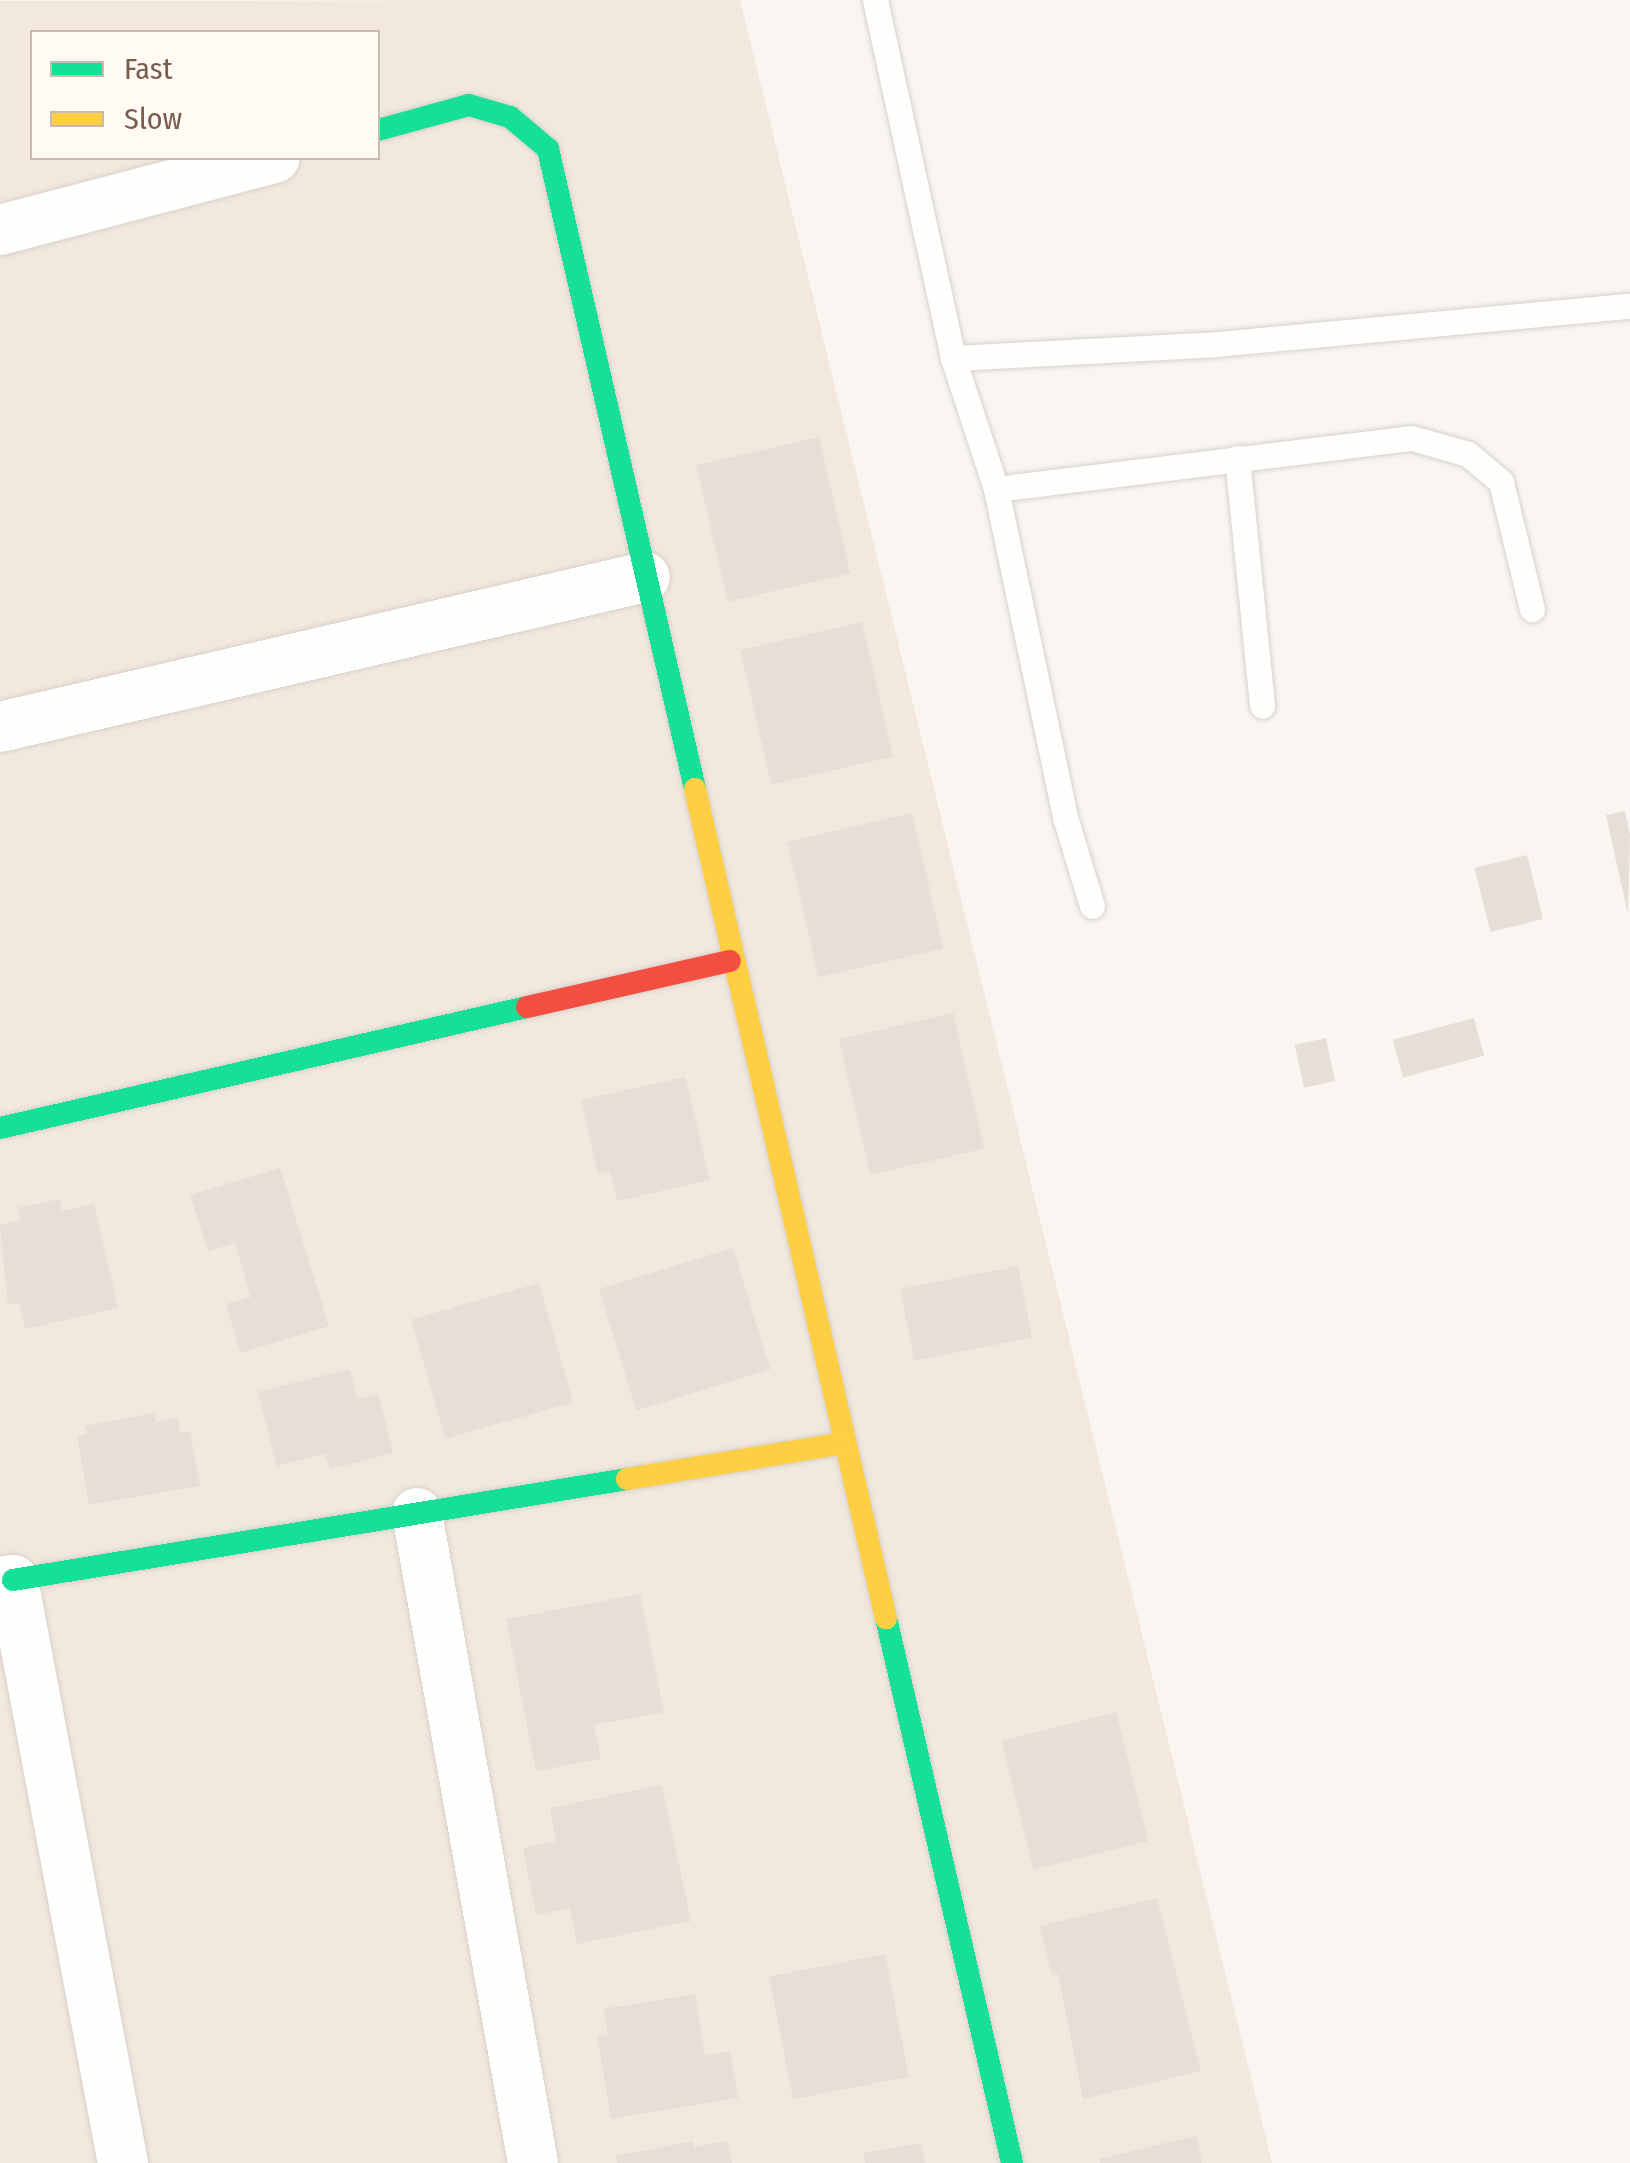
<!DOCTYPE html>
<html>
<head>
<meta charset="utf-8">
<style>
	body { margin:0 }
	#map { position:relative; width:1630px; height:2163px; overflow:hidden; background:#f9f5f0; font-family:"Fira Sans Condensed",sans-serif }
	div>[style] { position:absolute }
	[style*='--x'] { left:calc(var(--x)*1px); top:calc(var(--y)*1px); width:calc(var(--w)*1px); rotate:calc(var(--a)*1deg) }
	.residential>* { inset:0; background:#f2e8de }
	.building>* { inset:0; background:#e6ded7; transform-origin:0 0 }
	.roads { filter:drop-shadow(0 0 2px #d7d1cb) drop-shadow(0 0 2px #d7d1cb) }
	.lane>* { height:25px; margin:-12.5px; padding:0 12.5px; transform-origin:12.5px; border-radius:12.5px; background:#fefefd }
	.street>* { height:50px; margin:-25px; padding:0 25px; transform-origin:25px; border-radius:25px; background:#fefefd }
	.fast>* { height:22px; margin:-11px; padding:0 11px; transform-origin:11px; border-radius:11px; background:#16e098 }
	.slow>* { height:22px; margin:-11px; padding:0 11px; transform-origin:11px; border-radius:11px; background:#ffcf43 }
	.jam>* { height:22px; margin:-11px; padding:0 11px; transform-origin:11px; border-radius:11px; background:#f24e42 }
	span { translate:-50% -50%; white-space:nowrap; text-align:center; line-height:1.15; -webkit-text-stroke:8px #fffaf3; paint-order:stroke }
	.legend { position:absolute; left:30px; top:30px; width:350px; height:130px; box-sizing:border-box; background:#fffaf3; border:2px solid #cabbb1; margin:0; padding:12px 18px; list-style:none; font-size:30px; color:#7a5c4d }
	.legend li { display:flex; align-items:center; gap:20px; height:50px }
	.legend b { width:50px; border:2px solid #cabbb1 }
</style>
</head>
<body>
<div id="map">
	<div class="residential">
		<div style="clip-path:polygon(evenodd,740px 0,1272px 2163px,0 2163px,0 1px,740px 0,32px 32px,378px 32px,378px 158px,32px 158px,32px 32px)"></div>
	</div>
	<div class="building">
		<div style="left:819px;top:437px;width:140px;height:126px;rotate:77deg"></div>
		<div style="left:862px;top:622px;width:138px;height:125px;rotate:77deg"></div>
		<div style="clip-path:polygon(1625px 811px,1630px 835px,1628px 915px,1606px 815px)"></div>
		<div style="left:912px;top:813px;width:139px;height:128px;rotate:77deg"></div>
		<div style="left:1527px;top:855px;width:66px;height:54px;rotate:76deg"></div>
		<div style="left:953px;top:1013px;width:139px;height:117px;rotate:77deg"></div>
		<div style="left:1474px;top:1018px;width:39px;height:84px;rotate:75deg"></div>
		<div style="left:1326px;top:1038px;width:44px;height:32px;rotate:78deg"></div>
		<div style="clip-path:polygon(685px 1077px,710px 1180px,617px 1201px,610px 1171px,598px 1174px,581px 1100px)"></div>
		<div style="clip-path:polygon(280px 1168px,329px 1326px,240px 1353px,226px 1304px,251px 1297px,235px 1243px,208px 1251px,190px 1195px)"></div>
		<div style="clip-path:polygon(60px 1199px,62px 1211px,94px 1204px,118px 1308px,25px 1329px,19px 1303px,8px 1305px,0 1225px,20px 1220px,17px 1208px)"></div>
		<div style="left:733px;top:1248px;width:127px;height:140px;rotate:73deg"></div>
		<div style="left:1018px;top:1266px;width:73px;height:120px;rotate:79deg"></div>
		<div style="left:539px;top:1283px;width:124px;height:133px;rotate:74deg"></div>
		<div style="clip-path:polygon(350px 1369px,357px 1399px,378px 1394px,393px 1453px,330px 1469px,325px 1454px,277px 1466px,258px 1392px)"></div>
		<div style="clip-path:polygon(154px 1413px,156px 1422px,178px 1418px,180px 1433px,190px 1431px,200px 1486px,89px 1505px,77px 1436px,87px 1434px,85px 1426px)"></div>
		<div style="clip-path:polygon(640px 1594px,664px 1712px,594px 1725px,601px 1759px,536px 1771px,506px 1619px)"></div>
		<div style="left:1116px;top:1712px;width:133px;height:118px;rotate:76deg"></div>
		<div style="clip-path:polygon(662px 1785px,691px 1921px,577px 1944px,570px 1908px,536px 1915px,523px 1848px,556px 1841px,550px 1808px)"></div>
		<div style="clip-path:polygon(1157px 1898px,1201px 2071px,1083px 2099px,1058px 1974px,1052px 1975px,1040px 1926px)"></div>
		<div style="left:885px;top:1954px;width:125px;height:118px;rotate:79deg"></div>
		<div style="clip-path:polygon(695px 1994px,705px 2056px,730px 2051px,738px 2098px,611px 2119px,597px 2036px,608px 2035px,603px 2009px)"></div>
		<div style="clip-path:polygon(1196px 2136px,1202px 2163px,1100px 2163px,1099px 2159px)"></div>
		<div style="clip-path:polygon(693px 2141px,694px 2147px,727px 2141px,732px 2163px,617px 2163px,616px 2156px)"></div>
		<div style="clip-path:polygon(921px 2143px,925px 2163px,865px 2163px,863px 2153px)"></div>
	</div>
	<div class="roads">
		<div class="lane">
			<div style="--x:875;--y:0;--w:366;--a:77.7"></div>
			<div style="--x:953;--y:358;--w:138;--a:71.8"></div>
			<div style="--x:996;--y:489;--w:335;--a:78.1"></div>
			<div style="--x:1065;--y:817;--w:93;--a:73.1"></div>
			<div style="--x:953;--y:358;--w:264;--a:-3"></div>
			<div style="--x:1217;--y:344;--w:415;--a:-5.3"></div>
			<div style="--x:1237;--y:458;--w:249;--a:84.2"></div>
			<div style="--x:996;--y:489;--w:419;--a:-7"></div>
			<div style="--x:1412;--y:438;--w:58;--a:15.9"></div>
			<div style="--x:1468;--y:454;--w:43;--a:40.3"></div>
			<div style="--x:1501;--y:482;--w:131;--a:76.3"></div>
		</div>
		<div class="street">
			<div style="--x:0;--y:230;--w:284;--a:-14.7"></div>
			<div style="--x:0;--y:727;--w:662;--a:-13.09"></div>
			<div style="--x:417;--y:1513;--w:660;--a:79.88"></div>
			<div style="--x:0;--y:1582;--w:13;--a:-9"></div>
			<div style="--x:13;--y:1580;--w:593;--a:79.32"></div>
		</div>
		<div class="fast">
			<div style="--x:378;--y:130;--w:94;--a:-15.4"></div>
			<div style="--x:469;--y:105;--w:43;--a:16.3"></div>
			<div style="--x:510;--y:117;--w:50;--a:40.1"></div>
			<div style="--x:548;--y:149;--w:657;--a:77.06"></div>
			<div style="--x:0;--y:1128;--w:541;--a:-12.93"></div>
			<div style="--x:13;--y:1580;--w:622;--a:-9.34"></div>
			<div style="--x:886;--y:1618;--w:559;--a:76.98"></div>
		</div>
		<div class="slow">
			<div style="--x:695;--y:789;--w:851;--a:77.03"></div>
			<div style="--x:627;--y:1479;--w:221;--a:-9.4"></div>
		</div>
		<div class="jam">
			<div style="--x:527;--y:1007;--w:208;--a:-12.8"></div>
		</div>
	</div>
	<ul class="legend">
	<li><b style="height:12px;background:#16e098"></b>Fast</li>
	<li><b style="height:12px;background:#ffcf43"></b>Slow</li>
	</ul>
</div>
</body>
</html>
